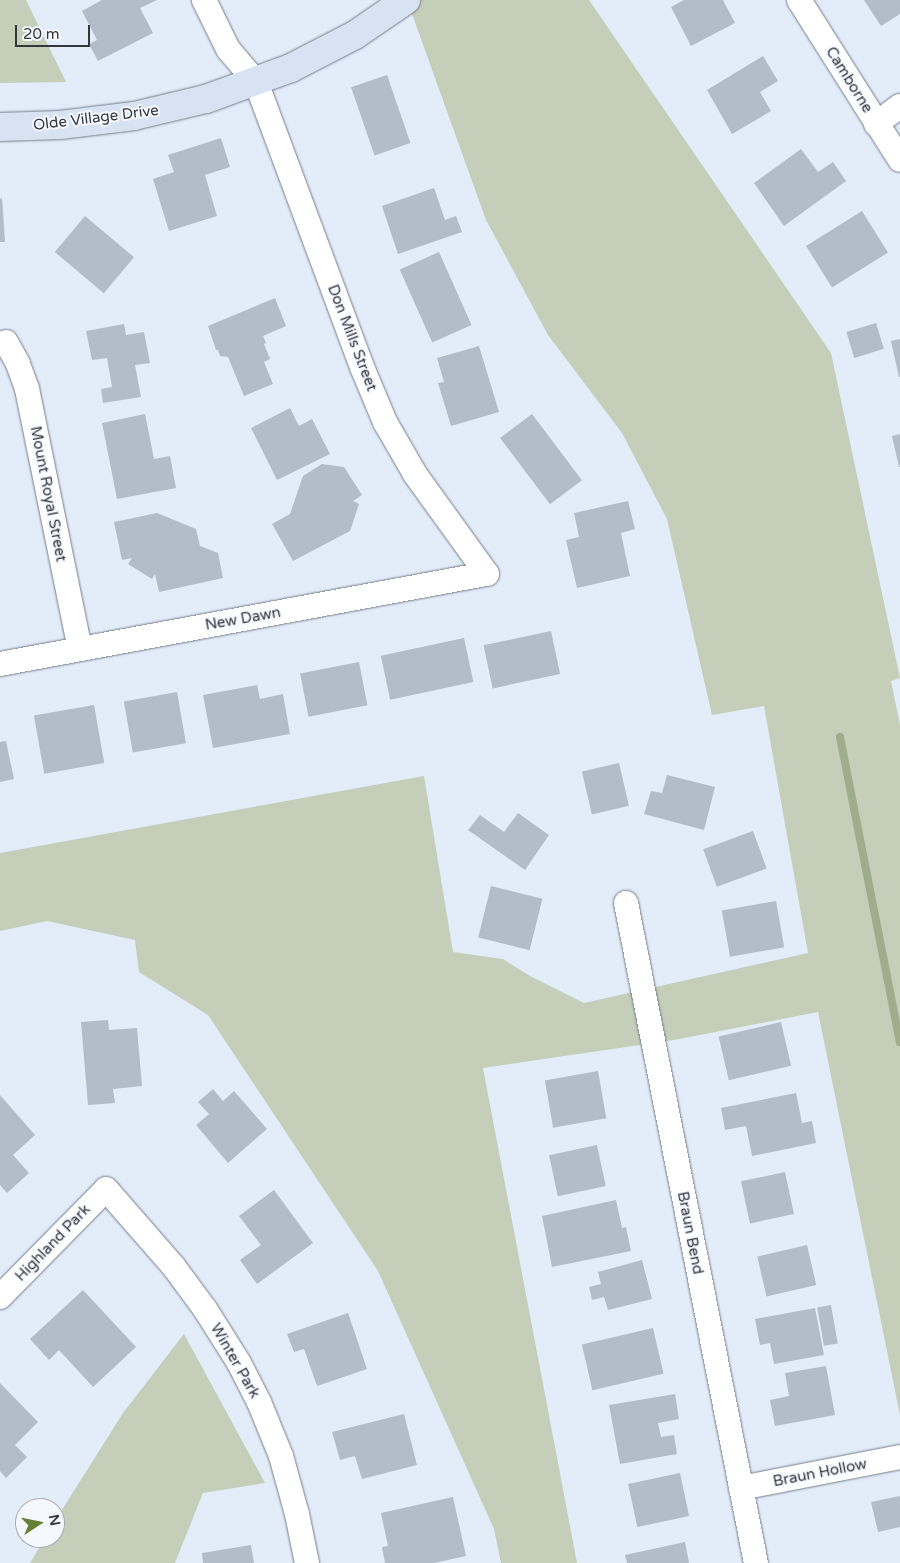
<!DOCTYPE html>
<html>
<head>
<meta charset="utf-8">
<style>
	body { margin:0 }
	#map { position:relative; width:900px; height:1563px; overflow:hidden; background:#e3ecf9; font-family:"Varela Round",sans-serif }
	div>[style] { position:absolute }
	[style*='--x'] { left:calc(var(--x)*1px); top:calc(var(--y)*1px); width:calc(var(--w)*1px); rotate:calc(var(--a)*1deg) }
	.green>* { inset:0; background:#c5ceb9 }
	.stream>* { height:8px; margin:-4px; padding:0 4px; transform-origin:4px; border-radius:4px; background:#a0ad8c }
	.building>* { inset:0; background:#b3bcc9; transform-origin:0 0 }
	.roads { filter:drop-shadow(0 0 1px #767e8a) drop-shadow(0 0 1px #767e8a) }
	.street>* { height:24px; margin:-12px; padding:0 12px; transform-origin:12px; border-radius:12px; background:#fff }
	.secondary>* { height:28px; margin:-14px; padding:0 14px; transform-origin:14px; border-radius:14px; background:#d7e2f3 }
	span { translate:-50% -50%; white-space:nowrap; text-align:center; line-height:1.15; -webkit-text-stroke:4px #f5f8fe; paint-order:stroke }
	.street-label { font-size:15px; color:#34383d }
	.north { position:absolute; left:15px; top:1498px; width:50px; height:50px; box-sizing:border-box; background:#f5f8fe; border:1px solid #a8abb1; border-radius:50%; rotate:79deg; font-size:14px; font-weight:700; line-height:20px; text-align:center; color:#34383d }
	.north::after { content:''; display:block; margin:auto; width:18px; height:22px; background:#657f33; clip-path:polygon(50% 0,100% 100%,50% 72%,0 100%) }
	.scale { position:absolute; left:15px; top:25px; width:75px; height:22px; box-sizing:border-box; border:2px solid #34383d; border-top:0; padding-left:6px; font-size:15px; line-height:18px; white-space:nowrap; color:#34383d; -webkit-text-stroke:4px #f5f8fe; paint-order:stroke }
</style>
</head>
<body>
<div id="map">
	<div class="green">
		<div style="clip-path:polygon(0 0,26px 0,66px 82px,0 83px)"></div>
		<div style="clip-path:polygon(407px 0,589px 0,831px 353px,900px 678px,891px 681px,900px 725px,900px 1415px,818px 1012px,674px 1040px,483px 1068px,577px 1563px,501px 1563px,494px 1529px,378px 1271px,208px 1015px,139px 972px,135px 940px,47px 921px,0 931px,0 853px,424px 776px,453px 952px,503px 959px,530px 976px,584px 1003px,808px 953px,764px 706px,712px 715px,667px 519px,622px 433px,548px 335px,486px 220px)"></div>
		<div style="clip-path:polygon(184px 1334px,265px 1483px,203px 1493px,175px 1563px,30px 1563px,45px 1538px,55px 1538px,55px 1521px,123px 1413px)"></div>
	</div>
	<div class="stream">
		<div style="--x:840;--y:737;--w:311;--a:78.9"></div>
	</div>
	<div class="building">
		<div style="clip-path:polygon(102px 0,157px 0,140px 8px,153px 33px,98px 61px,89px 44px,97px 40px,82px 11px)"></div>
		<div style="clip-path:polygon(684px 0,723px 0,735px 23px,691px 46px,671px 7px)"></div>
		<div style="clip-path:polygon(864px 0,900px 0,900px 14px,881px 26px)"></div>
		<div style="clip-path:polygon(763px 56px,778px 81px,760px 92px,771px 111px,732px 134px,707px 90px)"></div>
		<div style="left:387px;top:75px;width:72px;height:38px;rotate:71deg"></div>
		<div style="clip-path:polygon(221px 138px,230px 167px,205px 175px,217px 216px,169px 231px,153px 179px,174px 172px,168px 155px)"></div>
		<div style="clip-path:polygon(801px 149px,818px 172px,833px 162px,846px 181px,784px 226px,754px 183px)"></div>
		<div style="clip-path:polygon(434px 188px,445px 220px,456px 216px,462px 232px,398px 254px,382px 206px)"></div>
		<div style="clip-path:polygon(2px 198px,5px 242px,0 242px,0 199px)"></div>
		<div style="left:862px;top:211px;width:49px;height:66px;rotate:58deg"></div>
		<div style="left:85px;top:216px;width:64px;height:47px;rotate:40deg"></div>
		<div style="left:439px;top:252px;width:80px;height:43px;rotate:66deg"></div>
		<div style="clip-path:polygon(275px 298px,286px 326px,263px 336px,266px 343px,264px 344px,270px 359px,264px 362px,273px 384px,244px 396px,228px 357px,220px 356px,218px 350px,216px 350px,208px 326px)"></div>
		<div style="left:876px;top:323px;width:27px;height:31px;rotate:73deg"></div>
		<div style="clip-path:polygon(124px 324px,126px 335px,144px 332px,150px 363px,135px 365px,141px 397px,103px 403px,101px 389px,112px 387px,107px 358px,92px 360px,86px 331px)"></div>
		<div style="clip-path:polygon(900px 339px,900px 377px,899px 377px,891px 341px)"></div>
		<div style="clip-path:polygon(479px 346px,499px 412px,451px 426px,438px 383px,444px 382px,437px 358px)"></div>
		<div style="clip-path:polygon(290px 408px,299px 426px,312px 419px,330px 454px,277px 480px,251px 428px)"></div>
		<div style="clip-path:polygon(145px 414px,154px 459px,170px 456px,176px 488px,117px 499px,102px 423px)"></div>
		<div style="left:532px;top:414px;width:83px;height:40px;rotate:53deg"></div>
		<div style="clip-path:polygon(900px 434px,900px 467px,899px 467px,892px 436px)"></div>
		<div style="clip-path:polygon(322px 464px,344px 467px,362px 495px,353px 501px,359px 504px,350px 531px,293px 561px,272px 524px,290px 514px,303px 476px)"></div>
		<div style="clip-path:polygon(628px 501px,635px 529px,621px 533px,630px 576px,577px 588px,566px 540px,579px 537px,574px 513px)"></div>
		<div style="clip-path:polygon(157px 513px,196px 529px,200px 546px,218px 553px,223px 578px,159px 592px,155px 574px,152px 579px,128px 564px,132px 558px,122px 560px,114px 522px)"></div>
		<div style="left:551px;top:631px;width:44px;height:69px;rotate:78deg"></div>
		<div style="left:464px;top:638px;width:45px;height:85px;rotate:78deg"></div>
		<div style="left:359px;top:662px;width:44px;height:60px;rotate:79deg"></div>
		<div style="clip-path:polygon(257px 685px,260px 699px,283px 694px,290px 734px,213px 748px,203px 695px)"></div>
		<div style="left:177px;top:692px;width:52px;height:54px;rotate:80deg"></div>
		<div style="left:94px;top:705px;width:59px;height:61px;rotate:80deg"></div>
		<div style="clip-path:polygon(6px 741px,14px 779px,0 782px,0 742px)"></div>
		<div style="left:619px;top:763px;width:44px;height:38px;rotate:77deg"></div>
		<div style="clip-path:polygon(667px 775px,715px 787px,704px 830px,644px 814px,651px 791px,662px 793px)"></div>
		<div style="clip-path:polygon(518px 813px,549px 835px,525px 870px,468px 830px,480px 815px,504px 832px)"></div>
		<div style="left:753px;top:831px;width:40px;height:53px;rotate:70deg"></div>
		<div style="left:491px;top:886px;width:53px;height:53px;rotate:14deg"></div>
		<div style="left:776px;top:901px;width:47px;height:55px;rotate:80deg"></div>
		<div style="clip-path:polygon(108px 1020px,109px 1030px,137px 1028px,142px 1086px,113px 1089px,115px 1103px,88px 1105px,81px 1022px)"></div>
		<div style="left:781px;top:1022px;width:45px;height:64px;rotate:77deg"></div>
		<div style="left:598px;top:1071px;width:48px;height:54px;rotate:80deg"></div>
		<div style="clip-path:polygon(213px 1089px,223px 1101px,234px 1091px,267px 1129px,228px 1163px,196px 1125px,209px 1114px,198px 1102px)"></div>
		<div style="clip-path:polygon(796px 1093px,802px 1123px,812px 1121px,816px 1143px,752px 1156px,746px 1126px,725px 1130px,721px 1108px)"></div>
		<div style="clip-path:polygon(0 1095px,35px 1135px,13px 1155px,29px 1173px,7px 1193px,0 1185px)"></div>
		<div style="left:597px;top:1145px;width:42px;height:49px;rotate:78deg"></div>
		<div style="left:785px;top:1172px;width:43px;height:45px;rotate:78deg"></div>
		<div style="clip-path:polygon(274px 1190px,313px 1243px,257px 1284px,240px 1260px,261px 1245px,239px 1216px)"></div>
		<div style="clip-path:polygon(616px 1200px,622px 1228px,626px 1227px,631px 1251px,552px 1267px,542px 1216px)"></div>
		<div style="left:807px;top:1245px;width:41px;height:51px;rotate:77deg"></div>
		<div style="clip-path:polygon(642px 1260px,652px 1299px,608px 1310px,604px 1297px,592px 1300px,589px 1287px,601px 1284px,598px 1272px)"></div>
		<div style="clip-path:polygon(83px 1290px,136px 1347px,93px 1387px,59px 1350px,49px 1360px,30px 1339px)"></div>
		<div style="left:831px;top:1305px;width:39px;height:14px;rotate:80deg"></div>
		<div style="clip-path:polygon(815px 1308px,824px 1355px,774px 1364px,770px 1343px,760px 1345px,755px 1319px)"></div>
		<div style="clip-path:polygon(348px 1313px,367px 1369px,317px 1386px,304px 1349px,294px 1352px,287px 1334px)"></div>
		<div style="left:653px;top:1328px;width:47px;height:73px;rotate:77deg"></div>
		<div style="clip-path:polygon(826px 1366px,835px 1415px,775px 1426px,770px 1400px,789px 1396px,785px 1373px)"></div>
		<div style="clip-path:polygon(0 1383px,38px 1422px,15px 1445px,27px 1457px,6px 1478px,0 1471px)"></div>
		<div style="clip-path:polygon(675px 1394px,679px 1419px,658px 1423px,661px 1437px,674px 1435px,677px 1454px,620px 1464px,609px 1405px)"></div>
		<div style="clip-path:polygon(404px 1414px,417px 1465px,362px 1479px,355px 1456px,340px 1460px,332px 1432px)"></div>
		<div style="left:680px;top:1473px;width:44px;height:53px;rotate:78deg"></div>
		<div style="clip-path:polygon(900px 1496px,900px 1527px,878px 1532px,871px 1502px)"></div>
		<div style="clip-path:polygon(453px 1497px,466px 1556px,434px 1563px,385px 1563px,382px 1547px,388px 1546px,381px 1513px)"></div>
		<div style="clip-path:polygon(685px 1542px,689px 1563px,627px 1563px,625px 1555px)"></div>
		<div style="clip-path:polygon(251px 1545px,254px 1563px,203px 1563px,202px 1553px)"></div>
	</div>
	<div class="roads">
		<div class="street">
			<div style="--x:799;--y:0;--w:189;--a:57.7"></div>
			<div style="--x:876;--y:124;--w:30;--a:-37"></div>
			<div style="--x:6;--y:342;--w:25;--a:61"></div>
			<div style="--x:18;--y:364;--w:27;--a:70"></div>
			<div style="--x:27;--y:389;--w:265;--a:78.5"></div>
			<div style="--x:0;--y:664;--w:495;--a:-10.5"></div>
			<div style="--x:487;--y:574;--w:123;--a:-125.8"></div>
			<div style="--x:415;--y:474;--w:60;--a:-120"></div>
			<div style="--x:385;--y:422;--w:60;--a:-112.7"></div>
			<div style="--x:362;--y:367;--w:304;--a:-110.4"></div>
			<div style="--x:256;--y:82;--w:43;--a:-130.3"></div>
			<div style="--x:228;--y:49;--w:55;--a:-116.1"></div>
			<div style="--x:626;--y:903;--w:673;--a:78.86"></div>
			<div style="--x:0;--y:1297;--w:151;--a:-45.5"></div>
			<div style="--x:106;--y:1189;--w:103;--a:48.9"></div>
			<div style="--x:174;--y:1267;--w:52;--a:53.6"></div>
			<div style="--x:205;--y:1309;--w:64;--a:57.8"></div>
			<div style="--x:239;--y:1363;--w:44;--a:62.9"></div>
			<div style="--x:259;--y:1402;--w:58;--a:67.8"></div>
			<div style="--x:281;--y:1456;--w:60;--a:74.6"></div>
			<div style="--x:297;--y:1514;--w:50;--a:78.5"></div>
			<div style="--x:741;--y:1488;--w:162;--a:-11"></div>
		</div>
		<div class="secondary">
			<div style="--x:0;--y:127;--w:60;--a:-1.9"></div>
			<div style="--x:60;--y:125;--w:75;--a:-6.9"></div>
			<div style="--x:134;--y:116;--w:74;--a:-13.3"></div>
			<div style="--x:206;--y:99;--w:90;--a:-20"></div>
			<div style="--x:291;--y:68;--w:72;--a:-27.3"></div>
			<div style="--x:355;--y:35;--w:62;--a:-34.5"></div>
		</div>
	</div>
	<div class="street-label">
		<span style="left:849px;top:80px;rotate:58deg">Camborne</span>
		<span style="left:96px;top:118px;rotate:-7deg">Olde Village Drive</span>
		<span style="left:352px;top:338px;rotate:69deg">Don Mills Street</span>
		<span style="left:48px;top:494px;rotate:79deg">Mount Royal Street</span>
		<span style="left:243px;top:619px;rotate:-10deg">New Dawn</span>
		<span style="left:690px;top:1233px;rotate:79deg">Braun Bend</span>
		<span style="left:53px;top:1243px;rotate:-46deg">Highland Park</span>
		<span style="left:235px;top:1361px;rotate:60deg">Winter Park</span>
		<span style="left:820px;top:1473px;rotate:-11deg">Braun Hollow</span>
	</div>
	<div class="north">N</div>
	<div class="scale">20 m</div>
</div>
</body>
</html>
